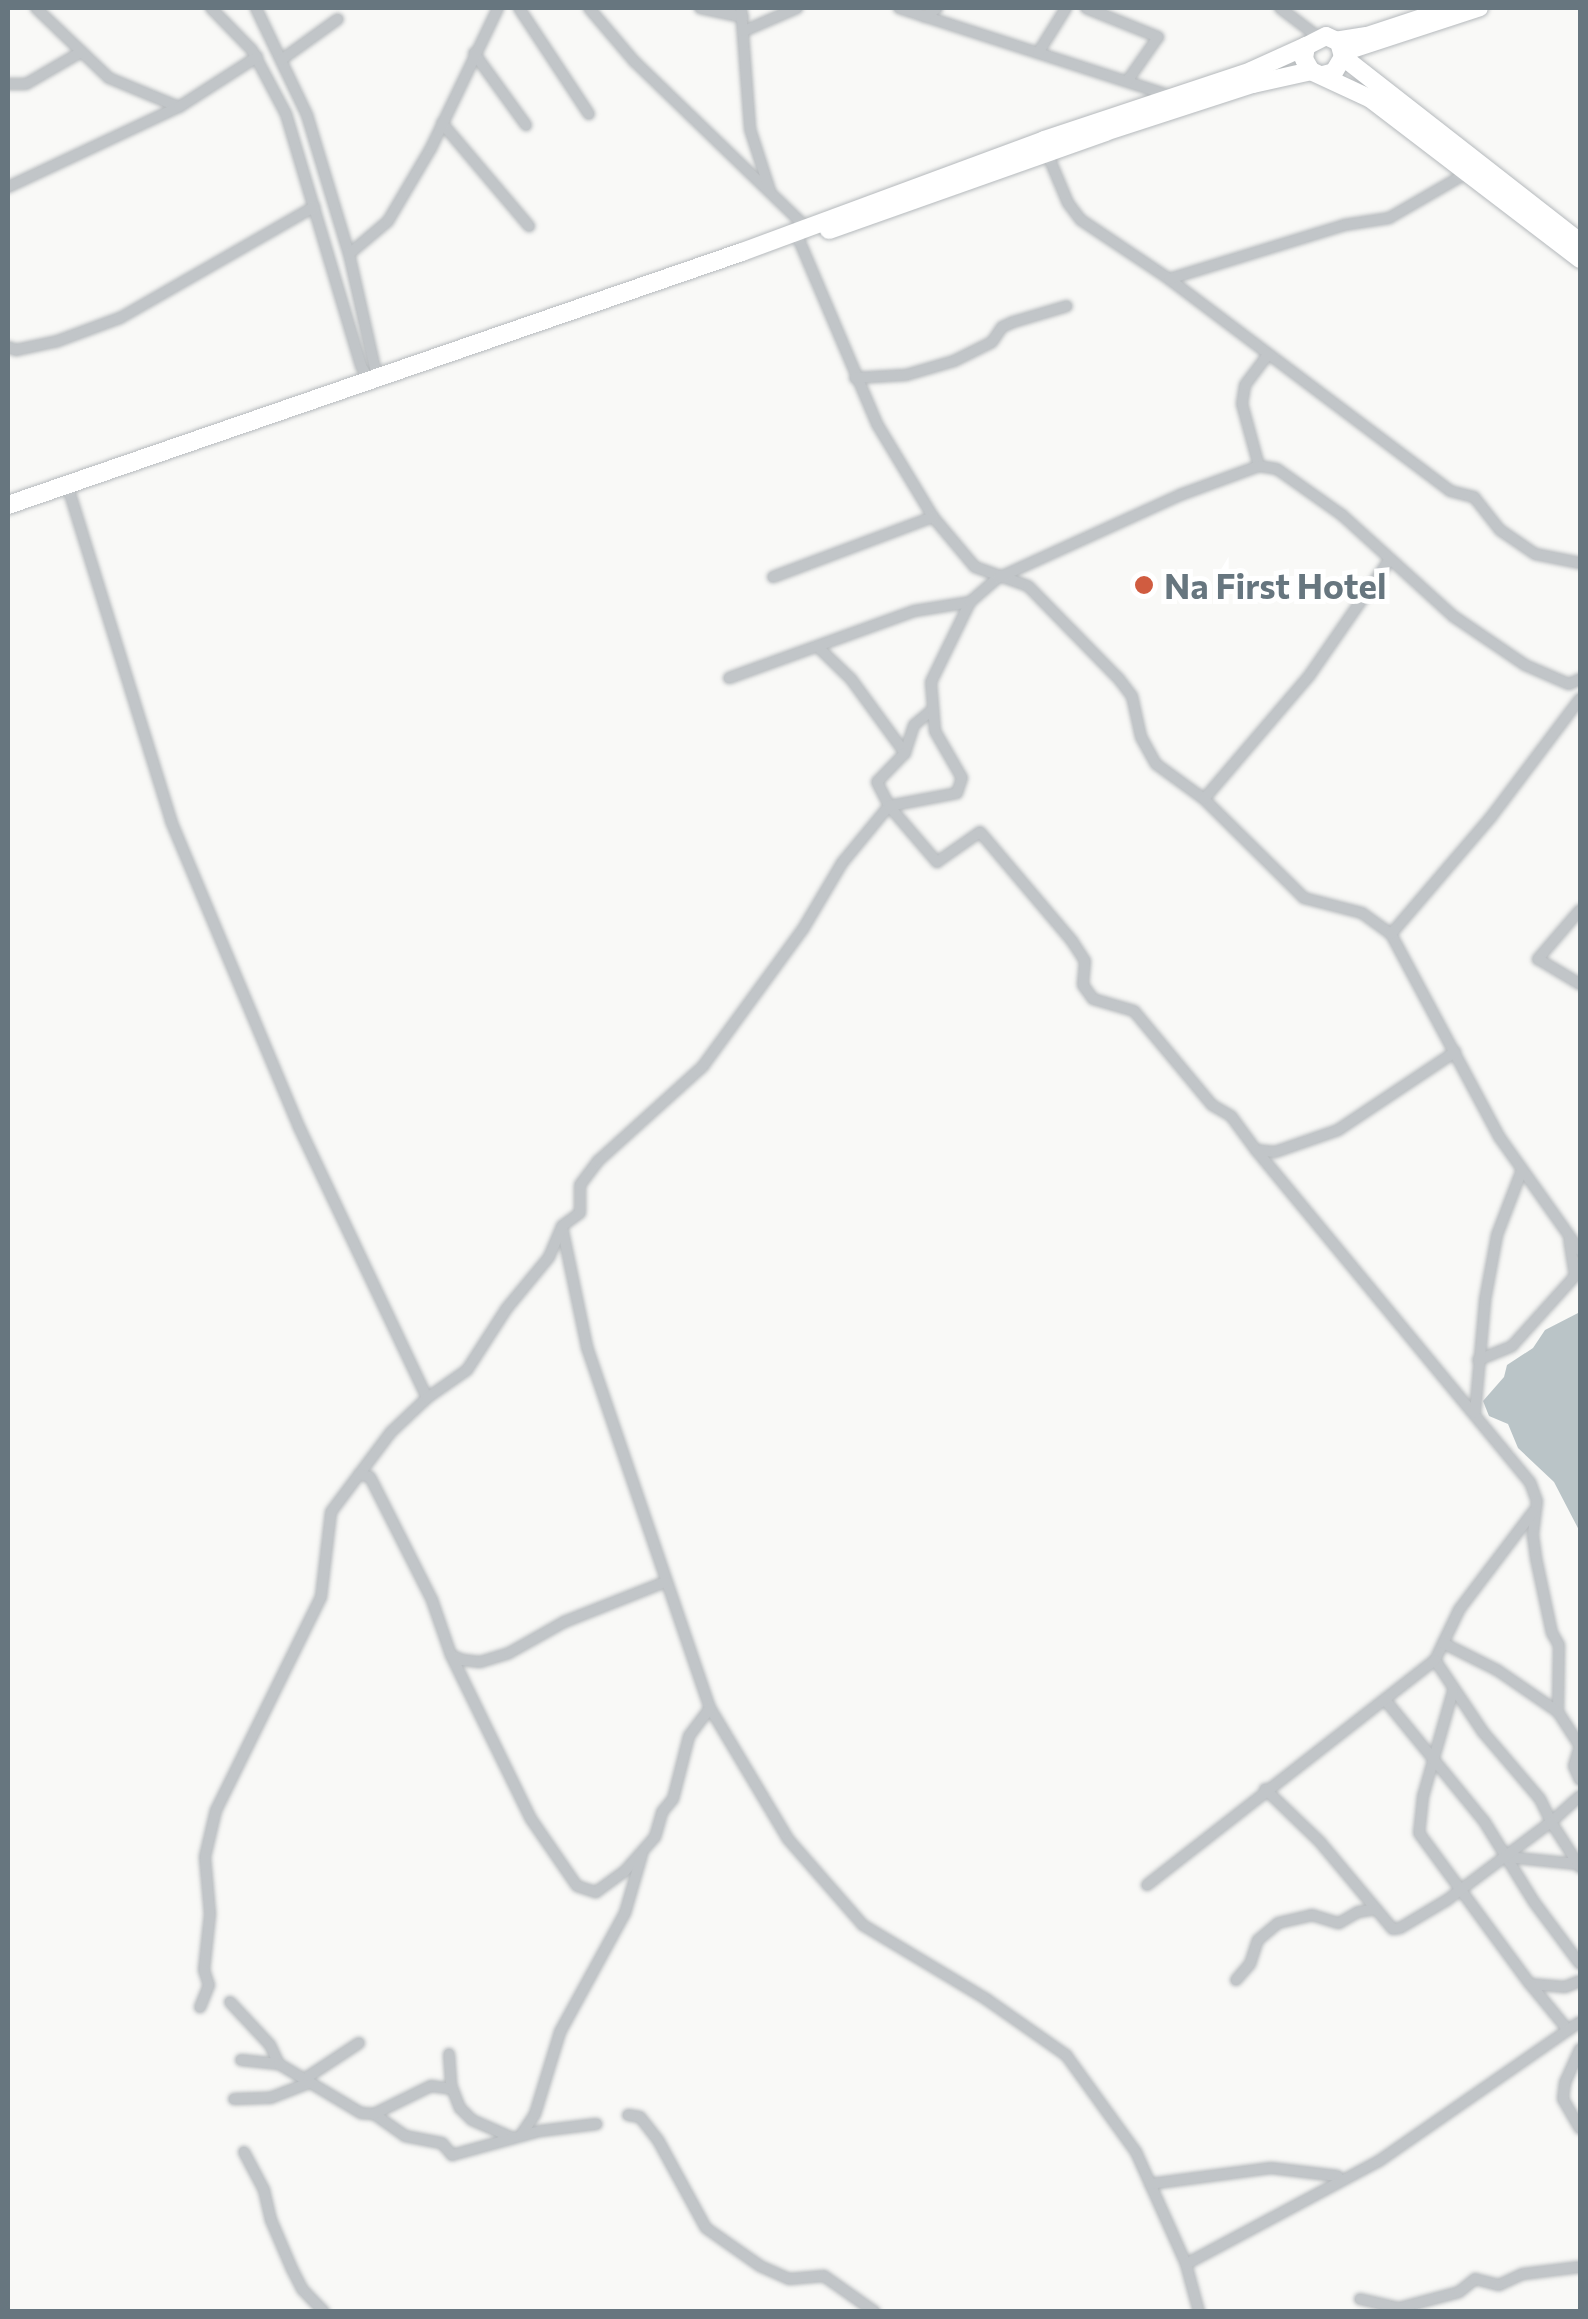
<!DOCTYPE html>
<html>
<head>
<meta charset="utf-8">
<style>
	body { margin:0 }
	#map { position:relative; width:1588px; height:2319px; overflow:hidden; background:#f9f9f7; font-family:Commissioner,sans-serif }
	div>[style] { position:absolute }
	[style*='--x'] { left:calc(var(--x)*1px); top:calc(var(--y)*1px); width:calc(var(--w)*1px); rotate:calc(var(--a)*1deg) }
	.water>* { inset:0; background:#bac4c7 }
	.roads { filter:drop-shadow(0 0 2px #b5b9bc) drop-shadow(0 0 2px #b5b9bc) }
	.minor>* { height:10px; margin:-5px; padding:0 5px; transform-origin:5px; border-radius:5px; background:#c1c5c8 }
	.primary>* { height:15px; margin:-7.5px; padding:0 7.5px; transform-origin:7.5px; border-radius:7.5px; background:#fff }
	.trunk>* { height:18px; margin:-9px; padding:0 9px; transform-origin:9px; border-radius:9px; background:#fff }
	.dots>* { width:28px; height:28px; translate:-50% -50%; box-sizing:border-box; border:5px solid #fff; border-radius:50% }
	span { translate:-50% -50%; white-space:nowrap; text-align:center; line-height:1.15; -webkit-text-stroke:10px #fff; paint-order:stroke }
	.poi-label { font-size:35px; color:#67767f; font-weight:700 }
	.left { translate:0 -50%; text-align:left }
	.frame { position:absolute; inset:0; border:10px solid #67767f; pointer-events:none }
</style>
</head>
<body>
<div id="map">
	<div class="water">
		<div style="clip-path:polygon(1580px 1312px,1580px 1532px,1554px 1482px,1518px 1448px,1508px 1424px,1489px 1416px,1483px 1401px,1504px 1377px,1507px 1365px,1533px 1348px,1545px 1330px)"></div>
	</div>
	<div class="roads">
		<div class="minor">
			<div style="--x:36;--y:8;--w:101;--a:43.8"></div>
			<div style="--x:109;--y:78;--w:76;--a:22.5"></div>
			<div style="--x:211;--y:8;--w:59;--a:45.7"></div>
			<div style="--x:252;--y:50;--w:72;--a:62"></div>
			<div style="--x:286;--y:114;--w:263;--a:73.4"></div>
			<div style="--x:361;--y:366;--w:16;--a:60"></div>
			<div style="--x:256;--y:8;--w:119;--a:64.5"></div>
			<div style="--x:307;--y:115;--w:145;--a:73.2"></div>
			<div style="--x:519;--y:8;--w:127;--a:56.6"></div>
			<div style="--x:589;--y:8;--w:70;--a:49.7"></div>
			<div style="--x:634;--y:61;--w:239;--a:44"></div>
			<div style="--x:700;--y:8;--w:44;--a:11.8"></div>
			<div style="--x:741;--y:8;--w:121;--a:85.7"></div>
			<div style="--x:750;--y:129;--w:65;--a:72.1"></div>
			<div style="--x:899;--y:8;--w:286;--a:17.9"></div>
			<div style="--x:1086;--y:8;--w:78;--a:21.9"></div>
			<div style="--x:1158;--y:37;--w:52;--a:124.9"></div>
			<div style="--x:1280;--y:8;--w:46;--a:37.1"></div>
			<div style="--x:925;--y:17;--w:15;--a:-37"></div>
			<div style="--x:744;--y:31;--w:58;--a:-23.5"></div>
			<div style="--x:474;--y:53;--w:89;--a:54.2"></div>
			<div style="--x:1038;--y:53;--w:53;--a:-58.1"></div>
			<div style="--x:281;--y:60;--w:70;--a:-35.7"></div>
			<div style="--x:8;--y:84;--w:18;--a:0"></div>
			<div style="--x:26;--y:84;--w:64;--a:-30.2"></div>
			<div style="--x:442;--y:123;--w:135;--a:49.8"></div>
			<div style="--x:1047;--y:153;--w:54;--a:67.2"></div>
			<div style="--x:1068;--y:203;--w:21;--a:53"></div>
			<div style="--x:1081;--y:220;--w:106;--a:33.8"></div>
			<div style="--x:1169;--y:279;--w:352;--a:37"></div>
			<div style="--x:1450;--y:491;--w:25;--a:14"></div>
			<div style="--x:1474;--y:497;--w:42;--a:51.8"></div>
			<div style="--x:1500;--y:530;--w:42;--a:34.4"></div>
			<div style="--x:1535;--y:554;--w:46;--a:11.3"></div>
			<div style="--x:8;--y:187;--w:189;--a:-25.1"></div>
			<div style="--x:179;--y:107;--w:93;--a:-32.7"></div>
			<div style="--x:799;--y:240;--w:200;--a:67"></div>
			<div style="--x:877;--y:424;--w:109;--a:58.9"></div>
			<div style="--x:933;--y:517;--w:65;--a:50"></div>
			<div style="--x:975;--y:567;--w:56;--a:19.7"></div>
			<div style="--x:1028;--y:586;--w:130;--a:45.6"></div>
			<div style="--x:1119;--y:679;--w:21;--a:53"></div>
			<div style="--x:1132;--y:696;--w:42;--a:77.6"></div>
			<div style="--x:1141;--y:737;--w:31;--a:61"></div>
			<div style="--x:1156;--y:764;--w:59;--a:36.1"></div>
			<div style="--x:1204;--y:799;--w:141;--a:44.7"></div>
			<div style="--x:1304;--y:898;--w:60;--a:14.5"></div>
			<div style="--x:1362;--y:913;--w:36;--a:36"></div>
			<div style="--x:1391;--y:934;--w:231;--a:61.9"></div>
			<div style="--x:1500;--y:1138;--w:138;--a:54.7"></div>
			<div style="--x:1169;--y:279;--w:183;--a:-17.1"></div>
			<div style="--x:1344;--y:225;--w:46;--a:-8.8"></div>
			<div style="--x:1389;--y:218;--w:90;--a:-30"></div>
			<div style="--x:8;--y:347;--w:9;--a:21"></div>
			<div style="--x:16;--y:350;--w:40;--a:-12"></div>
			<div style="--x:55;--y:342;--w:69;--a:-20.3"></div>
			<div style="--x:120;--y:318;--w:224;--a:-29.8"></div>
			<div style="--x:377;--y:377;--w:126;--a:-102.8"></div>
			<div style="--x:349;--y:254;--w:51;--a:-40.2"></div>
			<div style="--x:388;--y:221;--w:85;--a:-59.5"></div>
			<div style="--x:431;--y:148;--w:155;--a:-64.4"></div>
			<div style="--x:855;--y:378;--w:51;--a:-3.4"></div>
			<div style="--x:906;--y:375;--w:50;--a:-16.3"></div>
			<div style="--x:954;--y:361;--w:42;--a:-26.6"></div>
			<div style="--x:992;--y:342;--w:18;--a:-56"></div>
			<div style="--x:1002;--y:327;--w:12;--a:-24"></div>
			<div style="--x:1013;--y:322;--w:56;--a:-16.5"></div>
			<div style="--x:1259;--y:466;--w:64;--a:-105.3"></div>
			<div style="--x:1242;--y:404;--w:19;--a:-81"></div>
			<div style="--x:1245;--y:385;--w:38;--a:-53"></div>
			<div style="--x:67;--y:484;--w:353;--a:72.8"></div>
			<div style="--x:171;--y:821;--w:332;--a:67.3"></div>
			<div style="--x:299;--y:1127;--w:300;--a:64.7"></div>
			<div style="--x:427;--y:1398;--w:50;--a:136.6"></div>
			<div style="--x:391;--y:1432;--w:100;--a:126.9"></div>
			<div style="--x:331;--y:1512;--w:86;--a:96.7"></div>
			<div style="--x:321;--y:1597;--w:237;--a:116.2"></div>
			<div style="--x:216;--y:1810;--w:48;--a:103.2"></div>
			<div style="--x:205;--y:1857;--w:57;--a:85"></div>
			<div style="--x:210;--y:1914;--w:56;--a:96.1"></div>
			<div style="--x:204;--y:1970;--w:16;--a:72"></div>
			<div style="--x:209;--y:1985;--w:24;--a:112"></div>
			<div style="--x:773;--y:577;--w:171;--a:-20.6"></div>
			<div style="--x:819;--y:648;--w:45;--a:44.1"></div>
			<div style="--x:851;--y:679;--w:92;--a:53.9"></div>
			<div style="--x:729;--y:678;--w:197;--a:-19.9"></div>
			<div style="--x:914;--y:611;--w:57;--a:-9.1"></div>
			<div style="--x:932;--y:710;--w:23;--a:140"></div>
			<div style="--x:914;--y:725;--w:29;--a:108"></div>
			<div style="--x:905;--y:753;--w:40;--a:134"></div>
			<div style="--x:877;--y:782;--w:27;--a:63"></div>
			<div style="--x:889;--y:806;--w:74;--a:49.4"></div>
			<div style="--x:937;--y:862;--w:52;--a:-34.9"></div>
			<div style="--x:980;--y:832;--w:143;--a:49.8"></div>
			<div style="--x:1072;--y:941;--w:24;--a:57"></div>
			<div style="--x:1085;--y:961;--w:24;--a:95"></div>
			<div style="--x:1083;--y:985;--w:17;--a:54"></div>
			<div style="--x:1093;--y:999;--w:43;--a:16.3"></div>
			<div style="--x:1134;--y:1011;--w:122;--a:50.3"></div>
			<div style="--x:1212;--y:1105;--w:22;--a:30"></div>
			<div style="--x:1231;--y:1116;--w:42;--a:53.7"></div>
			<div style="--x:1256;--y:1150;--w:19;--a:6"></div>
			<div style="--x:1275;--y:1152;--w:67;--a:-19.2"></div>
			<div style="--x:1338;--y:1130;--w:141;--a:-33.7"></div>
			<div style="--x:1204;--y:799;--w:162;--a:-49.5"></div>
			<div style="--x:1309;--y:676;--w:142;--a:-55.3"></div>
			<div style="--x:1580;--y:910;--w:65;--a:130.6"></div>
			<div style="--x:1538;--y:959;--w:49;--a:30.8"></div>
			<div style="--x:1391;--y:934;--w:154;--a:-49.5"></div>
			<div style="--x:1491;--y:817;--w:148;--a:-53"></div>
			<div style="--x:1256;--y:1150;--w:430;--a:50.5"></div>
			<div style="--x:1530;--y:1482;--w:20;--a:70"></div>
			<div style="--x:1537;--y:1501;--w:35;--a:97"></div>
			<div style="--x:1533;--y:1536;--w:22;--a:82"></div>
			<div style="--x:1536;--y:1558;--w:77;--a:78"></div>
			<div style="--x:1552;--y:1633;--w:14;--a:60"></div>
			<div style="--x:1559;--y:1645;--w:67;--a:90.9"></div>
			<div style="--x:1558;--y:1712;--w:40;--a:57.1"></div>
			<div style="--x:1580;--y:1746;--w:21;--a:107"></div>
			<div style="--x:1574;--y:1766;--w:15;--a:67"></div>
			<div style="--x:562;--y:1227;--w:123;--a:78.2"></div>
			<div style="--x:587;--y:1347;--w:381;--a:71.2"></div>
			<div style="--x:710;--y:1708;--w:152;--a:59.2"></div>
			<div style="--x:788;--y:1839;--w:114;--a:48.9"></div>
			<div style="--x:863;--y:1925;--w:144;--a:31"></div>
			<div style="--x:986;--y:1999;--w:98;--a:35"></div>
			<div style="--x:1066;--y:2055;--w:120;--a:54.2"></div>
			<div style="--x:1136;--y:2152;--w:123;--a:65.9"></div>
			<div style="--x:1186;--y:2264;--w:50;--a:74.8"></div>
			<div style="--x:1478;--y:1360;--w:37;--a:-22"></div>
			<div style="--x:1512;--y:1346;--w:94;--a:-48"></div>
			<div style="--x:1575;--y:1276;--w:36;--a:-99"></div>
			<div style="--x:427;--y:1398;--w:49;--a:-35"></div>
			<div style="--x:467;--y:1370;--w:74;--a:-57.2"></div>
			<div style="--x:507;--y:1308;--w:66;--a:-50.5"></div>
			<div style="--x:549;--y:1257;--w:34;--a:-67"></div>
			<div style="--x:562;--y:1226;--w:22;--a:-36"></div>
			<div style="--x:580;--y:1213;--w:28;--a:-90"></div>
			<div style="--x:580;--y:1185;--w:30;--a:-53"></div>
			<div style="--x:598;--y:1161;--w:142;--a:-42.1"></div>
			<div style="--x:703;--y:1066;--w:170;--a:-53.9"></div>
			<div style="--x:803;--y:929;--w:77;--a:-59.4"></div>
			<div style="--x:842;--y:863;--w:74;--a:-50.5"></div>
			<div style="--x:889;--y:806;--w:69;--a:-10.8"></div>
			<div style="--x:957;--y:793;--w:16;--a:-72"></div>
			<div style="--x:962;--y:778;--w:54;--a:-119.9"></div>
			<div style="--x:935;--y:731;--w:49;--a:-94.7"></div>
			<div style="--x:931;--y:682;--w:89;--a:-64"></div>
			<div style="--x:970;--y:602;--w:37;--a:-41"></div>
			<div style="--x:998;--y:578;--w:200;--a:-24.5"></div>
			<div style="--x:1180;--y:495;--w:84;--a:-20.2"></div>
			<div style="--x:1259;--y:466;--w:18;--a:9"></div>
			<div style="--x:1277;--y:469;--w:80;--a:35.3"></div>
			<div style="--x:1342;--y:515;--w:150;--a:42.3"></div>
			<div style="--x:1453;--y:616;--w:87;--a:34.2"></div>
			<div style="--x:1525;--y:665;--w:48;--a:23.4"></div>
			<div style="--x:1569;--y:684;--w:12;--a:-24"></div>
			<div style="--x:1475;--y:1413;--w:113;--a:-84.9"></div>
			<div style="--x:1485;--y:1300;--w:66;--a:-79.5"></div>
			<div style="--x:1497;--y:1235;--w:70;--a:-69"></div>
			<div style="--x:359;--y:1474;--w:11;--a:15"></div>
			<div style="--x:370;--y:1477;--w:138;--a:63.2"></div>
			<div style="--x:432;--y:1600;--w:58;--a:70.9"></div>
			<div style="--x:451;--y:1655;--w:13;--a:23"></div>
			<div style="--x:463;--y:1660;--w:17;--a:7"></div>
			<div style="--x:480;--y:1662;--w:30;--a:-17"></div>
			<div style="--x:509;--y:1653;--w:63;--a:-29.4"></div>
			<div style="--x:564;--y:1622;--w:109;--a:-21.6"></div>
			<div style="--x:1533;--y:1512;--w:123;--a:127.1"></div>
			<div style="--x:1459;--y:1610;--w:55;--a:115.6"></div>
			<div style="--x:1435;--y:1660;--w:87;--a:56.3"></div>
			<div style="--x:1483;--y:1732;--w:88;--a:49.6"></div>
			<div style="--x:1540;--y:1799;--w:25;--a:64"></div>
			<div style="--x:1551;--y:1822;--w:39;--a:-42"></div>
			<div style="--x:1443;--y:1643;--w:60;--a:26.6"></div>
			<div style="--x:1497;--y:1670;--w:74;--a:34.5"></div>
			<div style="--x:451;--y:1655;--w:182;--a:64"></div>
			<div style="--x:531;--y:1819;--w:81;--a:55.5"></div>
			<div style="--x:577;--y:1886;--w:20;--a:18"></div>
			<div style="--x:596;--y:1892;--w:34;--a:-36"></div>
			<div style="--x:624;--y:1872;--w:47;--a:-48.5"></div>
			<div style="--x:655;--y:1837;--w:26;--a:-74"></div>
			<div style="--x:662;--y:1812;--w:17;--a:-50"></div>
			<div style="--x:673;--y:1799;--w:65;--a:-75.7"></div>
			<div style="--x:689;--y:1736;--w:35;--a:-53"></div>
			<div style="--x:1453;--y:1691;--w:109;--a:105.9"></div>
			<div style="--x:1423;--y:1796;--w:37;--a:96"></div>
			<div style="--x:1419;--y:1833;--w:187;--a:53.7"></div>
			<div style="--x:1530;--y:1984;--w:35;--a:5"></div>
			<div style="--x:1565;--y:1987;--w:16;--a:-22"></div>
			<div style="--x:1386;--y:1701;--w:155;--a:50.8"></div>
			<div style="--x:1484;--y:1821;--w:95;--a:58.3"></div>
			<div style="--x:1534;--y:1902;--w:77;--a:53.4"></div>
			<div style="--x:1265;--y:1789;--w:76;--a:43.9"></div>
			<div style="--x:1320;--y:1842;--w:87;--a:50.1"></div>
			<div style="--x:1507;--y:1857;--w:70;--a:5.7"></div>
			<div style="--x:1147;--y:1885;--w:365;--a:-38"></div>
			<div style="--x:1236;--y:1980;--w:21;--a:-49"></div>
			<div style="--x:1250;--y:1964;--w:25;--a:-72"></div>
			<div style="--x:1258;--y:1940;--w:26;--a:-40"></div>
			<div style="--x:1278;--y:1923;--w:35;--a:-13"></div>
			<div style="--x:1312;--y:1915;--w:28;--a:17"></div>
			<div style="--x:1339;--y:1923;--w:22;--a:-30"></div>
			<div style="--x:1358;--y:1912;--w:18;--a:-9"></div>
			<div style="--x:1376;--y:1909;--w:26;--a:50"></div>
			<div style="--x:1393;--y:1929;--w:7;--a:-8"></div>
			<div style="--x:1400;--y:1928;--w:55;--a:-30.8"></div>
			<div style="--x:1447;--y:1900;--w:130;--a:-36.9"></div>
			<div style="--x:1551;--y:1822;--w:54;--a:57.2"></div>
			<div style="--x:1531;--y:1985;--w:58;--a:50.6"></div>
			<div style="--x:1568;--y:2030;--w:14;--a:-34"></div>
			<div style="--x:230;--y:2002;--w:59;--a:47.1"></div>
			<div style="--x:270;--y:2045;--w:21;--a:65"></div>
			<div style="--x:1580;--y:2049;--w:36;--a:114"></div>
			<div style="--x:1565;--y:2082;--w:17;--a:97"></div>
			<div style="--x:1563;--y:2099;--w:34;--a:60"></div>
			<div style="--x:449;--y:2054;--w:31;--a:86"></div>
			<div style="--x:451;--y:2085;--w:25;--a:69"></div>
			<div style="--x:460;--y:2108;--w:17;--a:45"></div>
			<div style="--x:472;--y:2120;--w:43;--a:23.6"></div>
			<div style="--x:241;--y:2060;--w:38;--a:6"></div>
			<div style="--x:279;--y:2064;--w:96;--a:30.9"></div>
			<div style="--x:361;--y:2113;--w:13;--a:4"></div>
			<div style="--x:374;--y:2114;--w:38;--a:35"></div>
			<div style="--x:405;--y:2136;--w:38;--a:11"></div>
			<div style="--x:442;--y:2143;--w:16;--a:50"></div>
			<div style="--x:452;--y:2155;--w:91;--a:-15.3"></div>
			<div style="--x:540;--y:2131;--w:57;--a:-7"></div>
			<div style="--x:234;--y:2099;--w:36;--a:-2"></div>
			<div style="--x:270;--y:2098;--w:42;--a:-21"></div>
			<div style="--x:309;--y:2083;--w:7;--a:-90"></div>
			<div style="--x:309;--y:2076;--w:60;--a:-33.4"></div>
			<div style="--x:374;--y:2114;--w:64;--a:-26.2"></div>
			<div style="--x:431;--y:2086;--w:21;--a:8"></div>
			<div style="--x:628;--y:2115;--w:12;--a:9"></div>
			<div style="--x:640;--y:2117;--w:29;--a:52"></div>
			<div style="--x:658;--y:2140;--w:100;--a:61.4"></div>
			<div style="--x:706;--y:2228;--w:66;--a:35.1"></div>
			<div style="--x:760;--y:2266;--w:32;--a:24"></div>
			<div style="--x:789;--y:2279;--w:35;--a:-5"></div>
			<div style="--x:824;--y:2276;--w:62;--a:35.2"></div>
			<div style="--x:521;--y:2135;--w:25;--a:-56"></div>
			<div style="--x:535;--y:2114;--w:86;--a:-73"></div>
			<div style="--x:560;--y:2032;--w:136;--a:-61.4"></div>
			<div style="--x:625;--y:1913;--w:61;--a:-73.9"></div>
			<div style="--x:244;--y:2152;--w:43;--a:62.2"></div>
			<div style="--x:264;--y:2190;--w:31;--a:77"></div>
			<div style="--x:271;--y:2220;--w:53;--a:66.8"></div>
			<div style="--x:292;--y:2269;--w:22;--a:63"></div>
			<div style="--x:302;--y:2289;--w:32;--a:46"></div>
			<div style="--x:1150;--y:2184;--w:122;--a:-7.5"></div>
			<div style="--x:1271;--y:2168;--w:67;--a:6.8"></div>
			<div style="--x:1186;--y:2264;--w:219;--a:-28.1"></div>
			<div style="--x:1379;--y:2161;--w:230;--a:-34.7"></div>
			<div style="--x:1360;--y:2299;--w:40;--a:13"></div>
			<div style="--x:1399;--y:2308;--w:62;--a:-14.9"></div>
			<div style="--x:1459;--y:2292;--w:21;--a:-39"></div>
			<div style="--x:1475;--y:2279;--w:25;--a:14"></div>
			<div style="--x:1499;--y:2285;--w:26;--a:-25"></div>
			<div style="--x:1523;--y:2274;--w:57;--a:-7"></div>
		</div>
		<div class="primary">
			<div style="--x:1334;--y:39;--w:32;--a:-9"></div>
			<div style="--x:1366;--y:34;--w:83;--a:-18.2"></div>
			<div style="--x:1343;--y:53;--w:144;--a:-18.2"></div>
		</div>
		<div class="trunk">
			<div style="--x:1343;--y:57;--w:301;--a:38"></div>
			<div style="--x:1323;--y:75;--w:11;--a:-15"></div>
			<div style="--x:1334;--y:72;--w:17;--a:-59"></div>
			<div style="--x:1343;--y:57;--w:16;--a:-105"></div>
			<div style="--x:1339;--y:42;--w:14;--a:-155"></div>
			<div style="--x:1326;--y:36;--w:22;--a:153"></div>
			<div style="--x:1306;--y:46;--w:13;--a:99"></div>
			<div style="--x:1304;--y:59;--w:14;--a:60"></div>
			<div style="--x:1311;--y:71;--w:66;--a:25"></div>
			<div style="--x:1371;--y:99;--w:263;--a:37.4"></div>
			<div style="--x:829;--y:230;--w:293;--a:-19.5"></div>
			<div style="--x:1105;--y:132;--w:156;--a:-18"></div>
			<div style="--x:1253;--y:84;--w:59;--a:-12.6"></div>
			<div style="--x:8;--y:505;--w:776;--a:-19.02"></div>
			<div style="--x:742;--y:252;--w:322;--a:-20.3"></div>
			<div style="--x:1044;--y:140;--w:218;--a:-18.4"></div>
			<div style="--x:1251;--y:71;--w:60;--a:-24.4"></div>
		</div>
	</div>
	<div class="dots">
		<div style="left:1144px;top:585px;background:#d05c40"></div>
	</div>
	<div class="poi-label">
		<span class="left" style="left:1164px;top:585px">Na First Hotel</span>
	</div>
	<div class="frame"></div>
</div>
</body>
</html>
